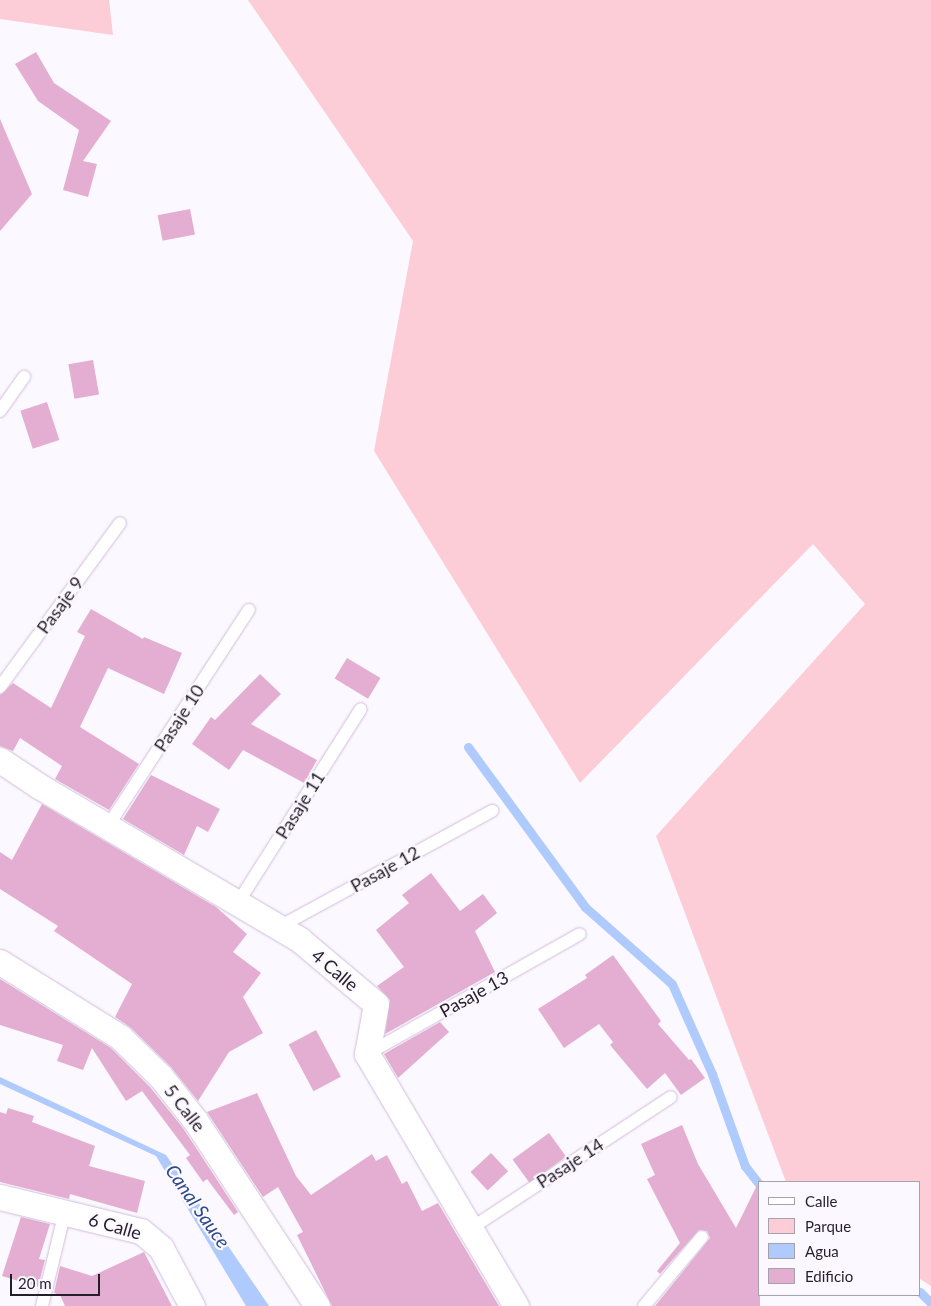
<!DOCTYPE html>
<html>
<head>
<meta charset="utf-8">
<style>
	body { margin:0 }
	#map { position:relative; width:931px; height:1306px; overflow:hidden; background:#fcf8ff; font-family:Lato,sans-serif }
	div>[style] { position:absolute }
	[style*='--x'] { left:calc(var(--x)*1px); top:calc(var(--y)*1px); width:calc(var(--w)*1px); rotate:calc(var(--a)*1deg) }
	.green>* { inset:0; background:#fccdd6 }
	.water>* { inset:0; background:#afcafd }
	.stream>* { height:9px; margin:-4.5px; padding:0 4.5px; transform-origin:4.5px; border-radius:4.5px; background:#afcafd }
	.building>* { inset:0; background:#e3aed1; transform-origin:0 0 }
	.roads { filter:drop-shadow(0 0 1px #d0bcdb) drop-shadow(0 0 1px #d0bcdb) }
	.lane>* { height:12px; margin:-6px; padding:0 6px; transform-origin:6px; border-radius:6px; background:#fff }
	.street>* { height:25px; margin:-12.5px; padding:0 12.5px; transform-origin:12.5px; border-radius:12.5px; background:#fff }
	span { translate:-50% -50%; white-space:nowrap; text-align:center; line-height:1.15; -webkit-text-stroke:4.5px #fcf8ff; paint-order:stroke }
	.street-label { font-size:18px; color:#261e2a }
	.water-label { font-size:19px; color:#2c4b88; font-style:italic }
	.legend { position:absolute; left:758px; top:1181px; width:162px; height:115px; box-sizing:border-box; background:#fcf8ff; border:1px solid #a6a1aa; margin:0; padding:6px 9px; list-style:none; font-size:15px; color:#261e2a }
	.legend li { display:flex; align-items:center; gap:10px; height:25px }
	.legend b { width:25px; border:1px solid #a6a1aa }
	.scale { position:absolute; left:10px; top:1274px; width:90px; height:22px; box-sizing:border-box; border:2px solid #261e2a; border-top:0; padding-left:6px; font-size:15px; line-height:18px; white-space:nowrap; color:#261e2a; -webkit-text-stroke:4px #fcf8ff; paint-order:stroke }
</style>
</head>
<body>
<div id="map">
	<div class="green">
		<div style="clip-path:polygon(0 0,109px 0,113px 35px,0 19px)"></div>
		<div style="clip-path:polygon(248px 0,931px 0,931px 1286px,920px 1279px,920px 1182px,786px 1182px,656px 836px,865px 604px,813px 544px,580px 783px,374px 451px,413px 241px)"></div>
	</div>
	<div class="water">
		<div style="clip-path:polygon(0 1077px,166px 1155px,269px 1306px,246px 1306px,156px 1156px,0 1084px)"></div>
	</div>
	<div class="stream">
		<div style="--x:468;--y:747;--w:198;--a:53.8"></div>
		<div style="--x:585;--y:907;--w:116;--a:41.5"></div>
		<div style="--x:672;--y:984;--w:98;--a:66"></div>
		<div style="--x:712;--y:1074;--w:98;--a:70.3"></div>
		<div style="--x:745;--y:1166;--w:24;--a:52"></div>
		<div style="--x:920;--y:1292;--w:16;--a:45"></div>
	</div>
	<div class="building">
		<div style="clip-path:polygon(36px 52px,54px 83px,111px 121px,83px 161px,97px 164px,88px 197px,63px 190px,79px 130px,38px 101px,15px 64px)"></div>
		<div style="clip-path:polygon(0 119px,32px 194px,0 231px)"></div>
		<div style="left:190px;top:209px;width:26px;height:33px;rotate:79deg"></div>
		<div style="left:93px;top:360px;width:35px;height:25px;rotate:80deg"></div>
		<div style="left:47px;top:402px;width:40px;height:28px;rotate:72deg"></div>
		<div style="clip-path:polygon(91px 609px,143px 639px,144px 637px,182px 653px,164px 694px,108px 668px,80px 727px,139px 764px,109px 810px,55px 779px,62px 766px,20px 738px,13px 751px,0 746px,0 695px,13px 683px,51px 708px,85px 636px,77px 632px)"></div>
		<div style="left:347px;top:658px;width:39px;height:24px;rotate:31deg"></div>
		<div style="clip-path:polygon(260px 674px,281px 694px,251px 724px,317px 760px,304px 783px,243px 750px,229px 770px,192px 744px,211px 717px,215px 720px)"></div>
		<div style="clip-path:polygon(151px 775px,220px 809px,208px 832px,197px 826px,184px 855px,123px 819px)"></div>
		<div style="clip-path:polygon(42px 804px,216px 907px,247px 934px,233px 952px,261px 973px,243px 997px,263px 1033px,229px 1052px,198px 1101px,171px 1067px,130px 1027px,115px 1017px,132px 984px,54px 931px,58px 926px,0 889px,0 852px,12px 860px)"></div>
		<div style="clip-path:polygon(431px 873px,460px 911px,483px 894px,497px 913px,475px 931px,495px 972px,385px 1034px,390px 1000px,377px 986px,404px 967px,376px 930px,409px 903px,402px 895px)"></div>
		<div style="clip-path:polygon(613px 955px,661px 1021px,658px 1024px,689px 1060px,691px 1059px,705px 1078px,681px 1095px,665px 1073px,647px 1089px,610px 1045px,613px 1042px,599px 1024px,564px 1048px,538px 1009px,587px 978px,585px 975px)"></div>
		<div style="clip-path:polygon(0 979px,111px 1048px,150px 1087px,183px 1128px,238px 1212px,234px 1215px,207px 1179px,203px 1182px,186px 1158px,190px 1155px,142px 1091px,126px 1101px,92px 1048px,83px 1070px,57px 1061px,63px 1045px,0 1025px)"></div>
		<div style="clip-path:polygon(440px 1022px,449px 1032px,398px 1078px,384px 1054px)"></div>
		<div style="left:316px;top:1030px;width:53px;height:31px;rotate:62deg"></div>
		<div style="clip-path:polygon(257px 1093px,296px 1176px,311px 1195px,372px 1154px,376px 1161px,387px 1155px,402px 1184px,407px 1181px,422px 1211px,438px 1203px,499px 1306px,332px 1306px,297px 1235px,303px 1232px,278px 1187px,263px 1197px,207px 1112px)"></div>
		<div style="clip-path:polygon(8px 1108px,34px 1116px,32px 1122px,95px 1146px,89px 1166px,145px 1181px,137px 1213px,70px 1194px,69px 1199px,0 1182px,0 1112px,6px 1114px)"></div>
		<div style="clip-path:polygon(682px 1125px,698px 1164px,736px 1228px,760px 1179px,760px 1306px,655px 1306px,710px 1238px,707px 1231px,699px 1230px,660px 1274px,657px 1271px,680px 1243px,647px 1179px,655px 1175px,641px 1144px)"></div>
		<div style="left:549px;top:1133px;width:29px;height:45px;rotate:54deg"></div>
		<div style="left:491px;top:1153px;width:25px;height:28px;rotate:47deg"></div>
		<div style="clip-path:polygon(21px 1217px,50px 1224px,39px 1259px,45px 1260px,38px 1287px,2px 1276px)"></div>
		<div style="clip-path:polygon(144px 1252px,172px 1306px,65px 1306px,60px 1295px,54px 1293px,60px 1266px,92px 1276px)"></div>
	</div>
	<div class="roads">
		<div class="lane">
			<div style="--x:0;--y:411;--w:42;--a:-54.8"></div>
			<div style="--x:0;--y:687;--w:203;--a:-53.8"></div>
			<div style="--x:108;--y:826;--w:258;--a:-56.9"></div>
			<div style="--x:239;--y:901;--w:227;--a:-57.6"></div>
			<div style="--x:279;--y:927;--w:243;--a:-28.6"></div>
			<div style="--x:367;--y:1054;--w:244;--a:-29.4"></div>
			<div style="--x:470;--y:1229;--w:240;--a:-33.3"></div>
			<div style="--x:42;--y:1306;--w:97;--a:-76.3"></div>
			<div style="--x:644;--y:1306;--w:90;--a:-50"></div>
		</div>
		<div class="street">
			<div style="--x:0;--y:760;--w:47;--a:33.7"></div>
			<div style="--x:39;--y:786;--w:303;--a:30.5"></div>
			<div style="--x:300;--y:940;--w:99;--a:40.1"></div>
			<div style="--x:376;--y:1004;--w:51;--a:100.2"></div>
			<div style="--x:367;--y:1054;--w:293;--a:59.4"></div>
			<div style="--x:0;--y:962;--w:142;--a:32"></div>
			<div style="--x:120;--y:1037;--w:57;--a:44.3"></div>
			<div style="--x:161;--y:1077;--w:55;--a:51.7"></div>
			<div style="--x:195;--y:1120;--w:222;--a:56.7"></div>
			<div style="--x:0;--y:1197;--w:145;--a:13.6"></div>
			<div style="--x:141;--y:1231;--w:26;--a:40"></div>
			<div style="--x:161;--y:1248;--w:66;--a:61.9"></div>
		</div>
	</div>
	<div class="street-label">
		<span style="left:60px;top:605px;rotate:-54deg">Pasaje 9</span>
		<span style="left:179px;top:718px;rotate:-57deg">Pasaje 10</span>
		<span style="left:300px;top:805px;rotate:-58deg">Pasaje 11</span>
		<span style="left:385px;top:869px;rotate:-29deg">Pasaje 12</span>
		<span style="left:335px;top:970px;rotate:40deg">4 Calle</span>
		<span style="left:474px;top:994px;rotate:-29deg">Pasaje 13</span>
		<span style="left:185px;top:1108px;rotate:52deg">5 Calle</span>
		<span style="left:570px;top:1163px;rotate:-33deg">Pasaje 14</span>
		<span style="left:115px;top:1226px;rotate:16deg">6 Calle</span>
	</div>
	<div class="water-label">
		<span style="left:198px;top:1206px;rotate:55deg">Canal Sauce</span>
	</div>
	<ul class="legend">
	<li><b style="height:6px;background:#fff"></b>Calle</li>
	<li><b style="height:14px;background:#fccdd6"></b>Parque</li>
	<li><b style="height:14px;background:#afcafd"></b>Agua</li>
	<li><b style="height:14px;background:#e3aed1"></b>Edificio</li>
	</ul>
	<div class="scale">20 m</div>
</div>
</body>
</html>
